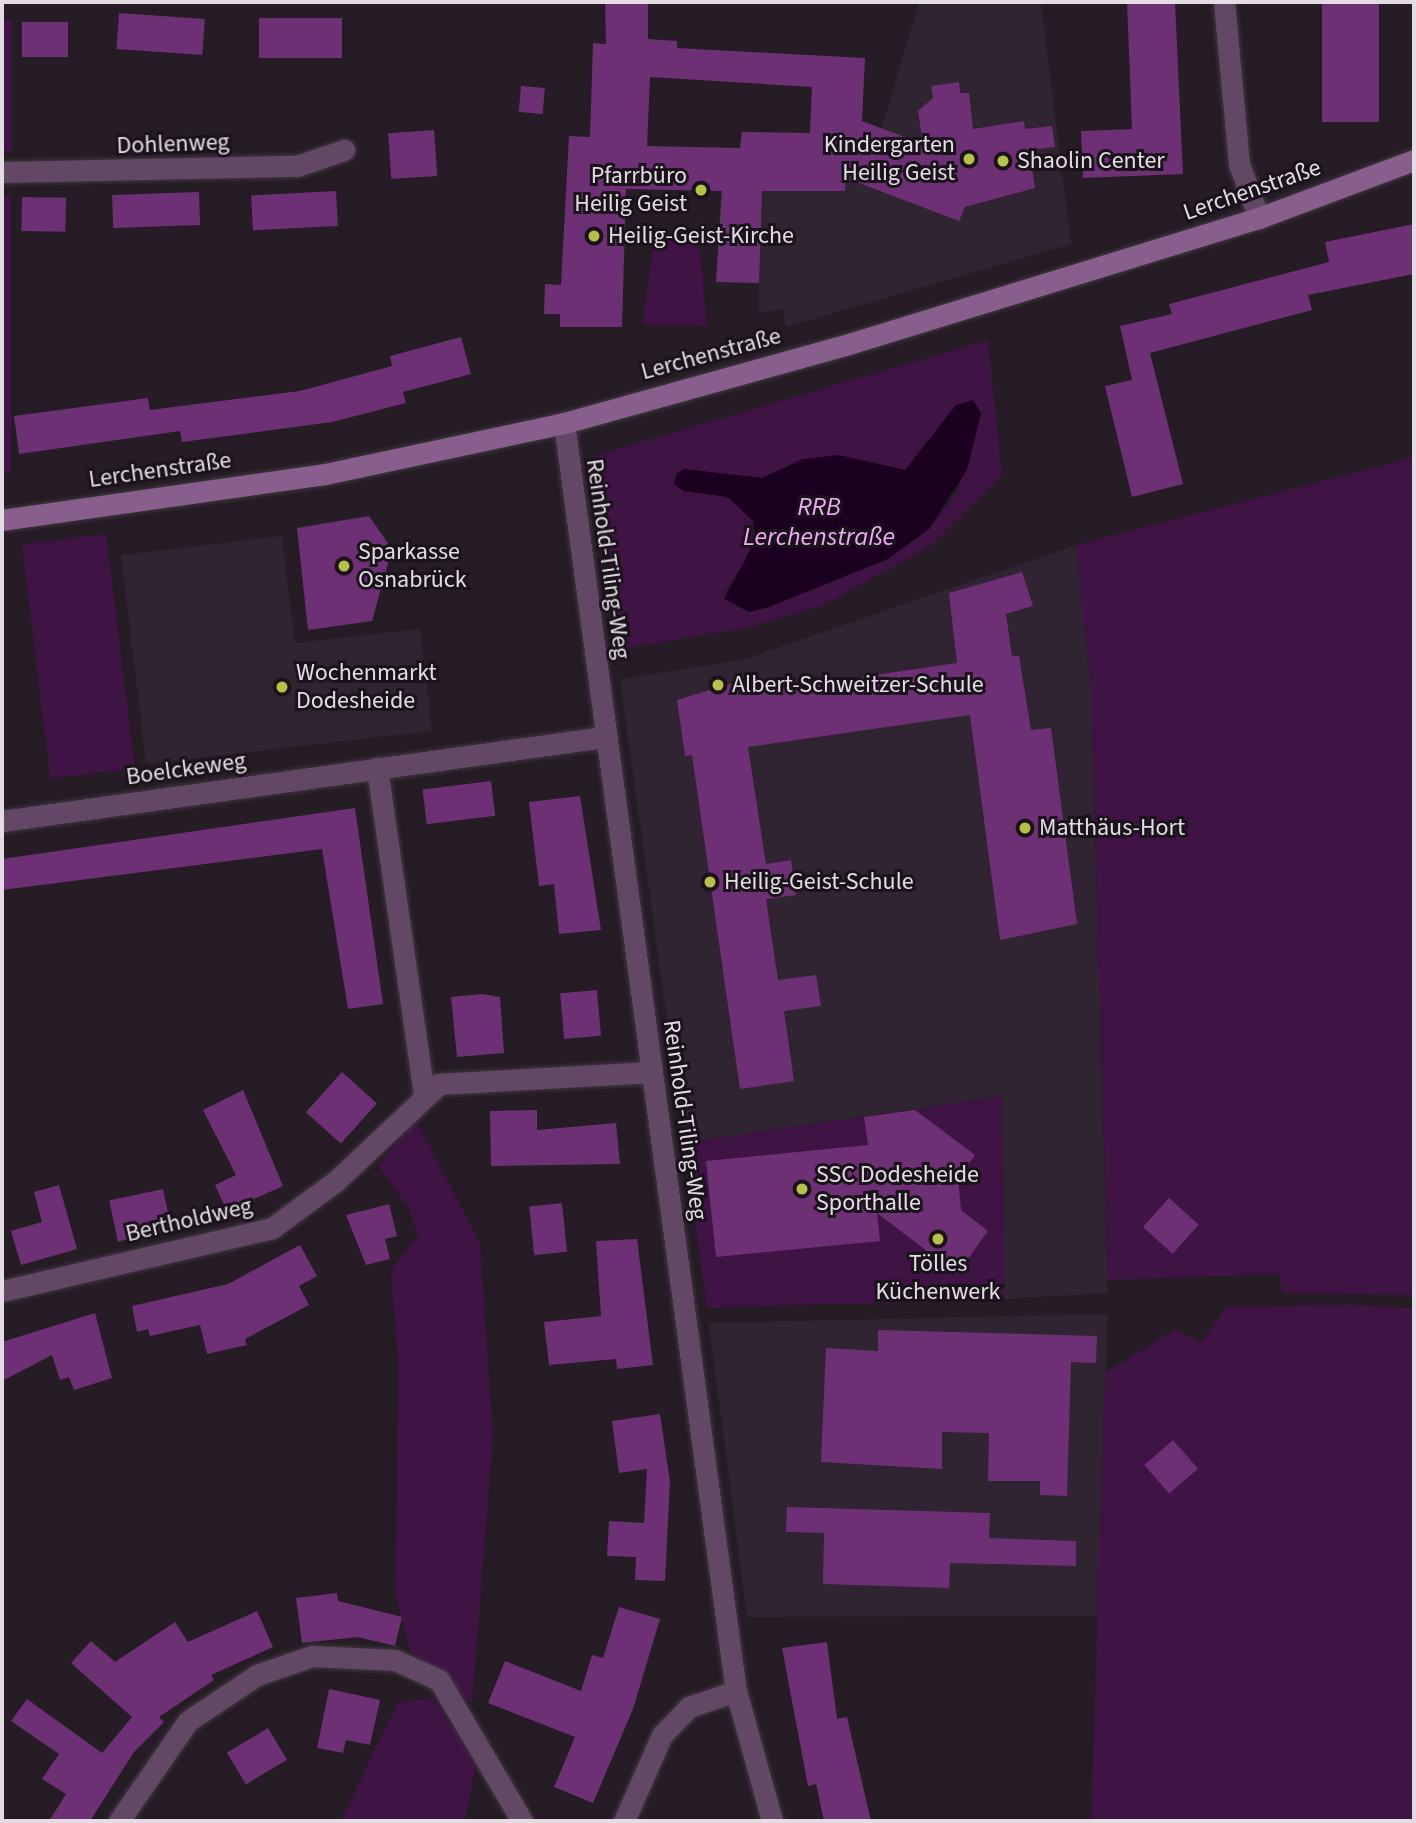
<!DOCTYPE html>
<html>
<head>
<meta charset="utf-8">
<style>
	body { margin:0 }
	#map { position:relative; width:1416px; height:1823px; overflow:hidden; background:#251c25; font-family:"Source Sans 3",sans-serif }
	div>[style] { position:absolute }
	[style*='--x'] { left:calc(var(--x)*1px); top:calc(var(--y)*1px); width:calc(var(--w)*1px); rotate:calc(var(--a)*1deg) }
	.built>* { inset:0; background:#302432 }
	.green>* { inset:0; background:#3f1444; transform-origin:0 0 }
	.water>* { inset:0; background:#1c0020 }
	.building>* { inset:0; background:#6d3074; transform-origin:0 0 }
	.roads { filter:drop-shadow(0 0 2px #403740) drop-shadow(0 0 2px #403740) }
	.street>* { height:21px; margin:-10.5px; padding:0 10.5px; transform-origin:10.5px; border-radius:10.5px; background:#634865 }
	.secondary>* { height:21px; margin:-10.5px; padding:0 10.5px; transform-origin:10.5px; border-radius:10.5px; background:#885e8d }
	.dots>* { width:19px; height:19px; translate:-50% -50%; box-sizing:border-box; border:4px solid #1b131c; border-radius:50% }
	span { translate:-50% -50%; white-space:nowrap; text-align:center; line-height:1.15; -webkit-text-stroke:6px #1b131c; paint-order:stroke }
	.street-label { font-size:24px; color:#e3dde3 }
	.poi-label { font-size:24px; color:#e3dde3 }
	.right { translate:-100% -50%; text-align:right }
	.left { translate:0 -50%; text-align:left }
	.water-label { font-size:26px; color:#efabf6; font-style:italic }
	.frame { position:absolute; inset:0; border:4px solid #e3dde3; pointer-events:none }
</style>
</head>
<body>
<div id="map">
	<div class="built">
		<div style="clip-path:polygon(919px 2px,1041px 2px,1071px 244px,786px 327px,782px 309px,759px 313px,759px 284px,716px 282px,721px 191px,845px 191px,846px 176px,867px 178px)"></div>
		<div style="clip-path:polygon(282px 536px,295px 643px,420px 629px,432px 731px,146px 764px,121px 555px)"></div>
		<div style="clip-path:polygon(1076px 545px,1091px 690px,1108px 1293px,1005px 1299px,1002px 1096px,684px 1143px,620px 679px,742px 660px)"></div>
		<div style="clip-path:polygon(1108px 1314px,1097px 1616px,747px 1617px,709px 1323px)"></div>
	</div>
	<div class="green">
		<div style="left:2px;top:19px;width:10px;height:132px"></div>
		<div style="left:2px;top:196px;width:9px;height:277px"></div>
		<div style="clip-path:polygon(654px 239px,699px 241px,707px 326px,642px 325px)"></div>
		<div style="clip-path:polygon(evenodd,988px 340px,1002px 475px,928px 548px,822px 606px,747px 628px,620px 649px,596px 455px,988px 340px,956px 405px,981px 413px,957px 494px,929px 529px,888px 559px,769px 607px,723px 593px,750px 555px,753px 521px,743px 505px,712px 492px,684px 469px,762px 478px,803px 459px,863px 460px,905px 470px,956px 405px)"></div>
		<div style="clip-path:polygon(1414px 457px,1414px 1295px,1283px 1293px,1278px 1274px,1108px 1280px,1091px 690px,1076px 545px)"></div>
		<div style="left:106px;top:534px;width:236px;height:85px;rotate:83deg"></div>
		<div style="clip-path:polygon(1002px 1096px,1005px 1299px,707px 1308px,684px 1143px)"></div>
		<div style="clip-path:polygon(416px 1120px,480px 1244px,493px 1437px,472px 1704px,411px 1653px,396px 1597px,398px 1359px,391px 1270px,418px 1235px,409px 1208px,378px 1165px)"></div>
		<div style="clip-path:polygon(1349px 1305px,1414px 1308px,1414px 1821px,1091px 1821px,1105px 1373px,1176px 1329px,1201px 1343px,1226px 1307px)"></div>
		<div style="clip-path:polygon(433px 1698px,476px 1764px,465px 1821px,341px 1821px,398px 1702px)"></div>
	</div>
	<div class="water">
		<div style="clip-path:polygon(973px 400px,981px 413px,967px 470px,929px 529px,888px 559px,769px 607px,749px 612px,724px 599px,756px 539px,753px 521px,728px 497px,683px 491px,674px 484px,676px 474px,684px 469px,762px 478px,803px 459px,839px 455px,905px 470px,956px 405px)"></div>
	</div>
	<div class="building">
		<div style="clip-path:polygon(evenodd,605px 2px,648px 2px,648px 39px,677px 41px,677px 48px,865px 58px,862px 121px,923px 144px,918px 111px,933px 98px,931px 86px,959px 82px,960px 93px,969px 93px,973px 129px,1024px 121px,1025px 129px,1052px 126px,1055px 147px,1029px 150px,1035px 188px,965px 207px,959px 221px,846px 178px,845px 191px,762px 191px,759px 283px,716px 282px,722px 191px,626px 189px,622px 327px,560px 327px,560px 314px,544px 314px,545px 284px,561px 285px,569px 136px,590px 137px,593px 43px,606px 44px,605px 2px,650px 77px,812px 87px,810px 133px,742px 132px,740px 148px,647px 146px,650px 77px)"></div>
		<div style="clip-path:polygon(1127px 2px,1175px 2px,1183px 174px,1083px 178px,1081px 131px,1132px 129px)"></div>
		<div style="left:1322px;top:2px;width:57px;height:120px"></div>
		<div style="left:119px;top:13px;width:86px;height:36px;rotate:4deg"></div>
		<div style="left:259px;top:18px;width:83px;height:40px"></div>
		<div style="left:22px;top:22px;width:46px;height:35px"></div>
		<div style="left:521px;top:86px;width:24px;height:26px;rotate:5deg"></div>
		<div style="left:434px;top:130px;width:46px;height:46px;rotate:86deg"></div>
		<div style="left:336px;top:191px;width:35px;height:85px;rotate:87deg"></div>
		<div style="left:199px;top:192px;width:33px;height:87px;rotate:88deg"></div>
		<div style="left:22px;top:197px;width:44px;height:34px;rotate:1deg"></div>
		<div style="clip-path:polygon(1414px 224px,1414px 274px,1308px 295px,1312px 310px,1150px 353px,1183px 484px,1132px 497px,1105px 386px,1132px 380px,1120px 326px,1172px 314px,1169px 304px,1329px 262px,1325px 242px)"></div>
		<div style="clip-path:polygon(461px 337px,471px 374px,403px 392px,406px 403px,332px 422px,182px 442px,180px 431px,19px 454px,14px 416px,148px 398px,150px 410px,300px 391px,392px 366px,390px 356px)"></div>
		<div style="clip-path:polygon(369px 516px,392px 549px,372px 621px,308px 630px,297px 528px)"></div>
		<div style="clip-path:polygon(1022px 572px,1033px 606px,1006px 614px,1012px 656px,1019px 656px,1031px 730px,1051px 728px,1077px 924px,1000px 940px,970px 715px,748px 747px,766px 864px,791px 860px,796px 895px,766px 899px,778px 980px,816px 975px,821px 1006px,784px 1011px,794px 1081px,740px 1089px,692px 755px,685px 756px,677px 700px,736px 682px,738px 695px,957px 663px,949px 593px)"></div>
		<div style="left:491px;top:781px;width:35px;height:69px;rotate:83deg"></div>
		<div style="clip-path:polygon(580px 796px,601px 930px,559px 934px,554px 884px,539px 886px,529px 802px)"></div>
		<div style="clip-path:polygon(355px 808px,383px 1004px,348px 1009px,322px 849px,2px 890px,2px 859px)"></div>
		<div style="left:597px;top:990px;width:46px;height:37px;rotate:85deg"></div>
		<div style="clip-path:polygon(483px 994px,500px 997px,504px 1053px,457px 1057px,451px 997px)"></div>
		<div style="left:342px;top:1072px;width:47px;height:54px;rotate:42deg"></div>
		<div style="clip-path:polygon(243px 1090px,283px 1186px,227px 1211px,215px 1185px,236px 1175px,203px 1110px)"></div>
		<div style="clip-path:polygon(537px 1110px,537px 1130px,616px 1123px,620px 1164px,491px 1166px,490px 1111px)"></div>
		<div style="clip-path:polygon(915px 1110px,975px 1155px,958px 1178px,961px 1210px,988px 1231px,957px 1274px,877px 1213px,880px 1241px,716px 1257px,706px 1161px,868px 1145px,864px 1117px)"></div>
		<div style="clip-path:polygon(59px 1185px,77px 1249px,21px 1265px,11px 1231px,42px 1222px,34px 1192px)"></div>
		<div style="left:163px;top:1189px;width:42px;height:55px;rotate:78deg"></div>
		<div style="left:1169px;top:1198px;width:40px;height:39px;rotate:42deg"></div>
		<div style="left:562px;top:1203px;width:49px;height:33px;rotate:84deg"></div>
		<div style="clip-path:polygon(389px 1204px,397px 1236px,385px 1239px,390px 1259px,366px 1265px,346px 1215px)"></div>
		<div style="clip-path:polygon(637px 1239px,653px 1365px,617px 1369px,616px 1359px,549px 1365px,544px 1322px,601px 1316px,596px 1241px)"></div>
		<div style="clip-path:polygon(300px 1245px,317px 1276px,299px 1286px,309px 1305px,245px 1339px,247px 1345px,207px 1354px,200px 1325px,150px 1336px,148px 1329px,137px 1332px,132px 1306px,228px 1284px)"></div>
		<div style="clip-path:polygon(95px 1313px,112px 1378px,74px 1390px,69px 1377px,60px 1380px,52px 1355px,2px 1381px,2px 1342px)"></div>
		<div style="clip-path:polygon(878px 1330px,1097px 1336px,1096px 1363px,1071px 1362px,1067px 1496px,1040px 1495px,1040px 1481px,988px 1481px,989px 1433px,942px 1432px,942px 1469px,821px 1462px,826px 1348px,878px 1351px)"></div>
		<div style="clip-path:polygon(660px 1414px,670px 1482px,665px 1581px,635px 1580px,636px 1557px,607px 1556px,609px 1521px,644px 1523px,647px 1469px,619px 1473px,612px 1421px)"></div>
		<div style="left:1173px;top:1440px;width:38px;height:38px;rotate:49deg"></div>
		<div style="clip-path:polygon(787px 1507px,990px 1513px,989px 1538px,1076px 1541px,1076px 1566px,950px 1563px,949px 1588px,823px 1584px,824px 1533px,786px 1532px)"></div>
		<div style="clip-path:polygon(337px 1593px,338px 1601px,402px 1617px,395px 1646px,358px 1637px,302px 1643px,296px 1598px)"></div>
		<div style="clip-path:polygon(619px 1607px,660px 1619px,633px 1709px,593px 1803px,554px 1787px,575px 1737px,488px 1703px,505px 1661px,581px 1691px,592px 1655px,603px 1658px)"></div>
		<div style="clip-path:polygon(257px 1611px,273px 1647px,211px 1675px,214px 1680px,159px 1717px,164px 1722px,134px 1752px,90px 1821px,49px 1821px,66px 1794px,42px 1779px,59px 1754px,11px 1721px,27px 1699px,102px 1753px,132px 1717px,71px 1663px,91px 1641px,115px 1662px,175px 1622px,188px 1642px)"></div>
		<div style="clip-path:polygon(827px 1642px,837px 1719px,847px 1717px,871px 1821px,824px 1821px,816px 1784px,808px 1786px,782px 1648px)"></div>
		<div style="clip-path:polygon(329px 1689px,380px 1700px,370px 1745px,346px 1740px,343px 1753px,317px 1748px)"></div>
		<div style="left:268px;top:1728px;width:37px;height:48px;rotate:59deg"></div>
	</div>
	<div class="roads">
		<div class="street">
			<div style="--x:1224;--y:2;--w:163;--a:84.7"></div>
			<div style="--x:1239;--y:164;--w:58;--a:69.7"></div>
			<div style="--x:2;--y:172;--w:295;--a:-1.2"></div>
			<div style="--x:297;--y:166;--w:50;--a:-18.8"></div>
			<div style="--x:564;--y:423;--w:1280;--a:82.28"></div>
			<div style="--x:736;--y:1691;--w:135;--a:74.5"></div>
			<div style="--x:377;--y:768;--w:329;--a:81.8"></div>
			<div style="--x:2;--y:821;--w:608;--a:-7.94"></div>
			<div style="--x:2;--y:1291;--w:277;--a:-13.1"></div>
			<div style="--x:272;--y:1228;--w:79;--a:-36.3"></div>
			<div style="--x:336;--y:1181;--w:141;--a:-43.3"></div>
			<div style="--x:439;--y:1084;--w:212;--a:-3.2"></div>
			<div style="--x:119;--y:1821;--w:121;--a:-55.4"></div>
			<div style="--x:188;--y:1721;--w:83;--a:-33.7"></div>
			<div style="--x:257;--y:1675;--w:58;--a:-19.1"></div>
			<div style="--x:312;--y:1656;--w:83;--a:2.8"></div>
			<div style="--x:395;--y:1660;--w:48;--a:24.4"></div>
			<div style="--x:439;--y:1680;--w:164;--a:59.5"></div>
			<div style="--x:624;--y:1821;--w:94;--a:-66.2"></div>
			<div style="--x:662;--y:1735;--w:39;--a:-46"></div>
			<div style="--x:689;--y:1707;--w:50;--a:-18.8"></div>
		</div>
		<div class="secondary">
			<div style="--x:2;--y:520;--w:326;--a:-8.1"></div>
			<div style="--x:325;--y:474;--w:244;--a:-12"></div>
			<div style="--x:564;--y:423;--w:296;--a:-15.5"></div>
			<div style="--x:849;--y:344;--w:429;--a:-17.1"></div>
			<div style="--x:1259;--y:218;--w:165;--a:-20.5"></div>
		</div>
	</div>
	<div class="dots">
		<div style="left:969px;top:159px;background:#b7c147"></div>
		<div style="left:1003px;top:161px;background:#b7c147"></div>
		<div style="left:701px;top:190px;background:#b7c147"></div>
		<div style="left:594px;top:236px;background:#b7c147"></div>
		<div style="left:344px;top:566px;background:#b7c147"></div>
		<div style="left:718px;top:685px;background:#b7c147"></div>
		<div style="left:282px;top:687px;background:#b7c147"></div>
		<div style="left:1025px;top:828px;background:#b7c147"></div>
		<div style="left:710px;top:882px;background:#b7c147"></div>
		<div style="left:802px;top:1189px;background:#b7c147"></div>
		<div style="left:938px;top:1239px;background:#b7c147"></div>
	</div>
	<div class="street-label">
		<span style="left:173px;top:144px;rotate:-2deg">Dohlenweg</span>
		<span style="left:1252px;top:190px;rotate:-19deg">Lerchenstraße</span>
		<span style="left:711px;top:354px;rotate:-15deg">Lerchenstraße</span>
		<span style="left:160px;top:470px;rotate:-8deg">Lerchenstraße</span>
		<span style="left:608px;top:559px;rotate:82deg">Reinhold-Tiling-Weg</span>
		<span style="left:186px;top:769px;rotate:-8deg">Boelckeweg</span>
		<span style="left:685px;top:1120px;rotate:82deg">Reinhold-Tiling-Weg</span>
		<span style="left:189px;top:1220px;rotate:-13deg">Bertholdweg</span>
	</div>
	<div class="poi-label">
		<span class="right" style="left:955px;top:159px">Kindergarten<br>Heilig Geist</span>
		<span class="left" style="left:1017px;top:161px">Shaolin Center</span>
		<span class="right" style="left:687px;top:190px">Pfarrbüro<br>Heilig Geist</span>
		<span class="left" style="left:608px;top:236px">Heilig-Geist-Kirche</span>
		<span class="left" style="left:358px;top:566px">Sparkasse<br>Osnabrück</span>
		<span class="left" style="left:296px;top:687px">Wochenmarkt<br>Dodesheide</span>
		<span class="left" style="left:732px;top:685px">Albert-Schweitzer-Schule</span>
		<span class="left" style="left:1039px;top:828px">Matthäus-Hort</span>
		<span class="left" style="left:724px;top:882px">Heilig-Geist-Schule</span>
		<span class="left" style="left:816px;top:1189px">SSC Dodesheide<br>Sporthalle</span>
		<span style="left:938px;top:1278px">Tölles<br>Küchenwerk</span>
	</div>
	<div class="water-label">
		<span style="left:819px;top:522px">RRB<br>Lerchenstraße</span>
	</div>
	<div class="frame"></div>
</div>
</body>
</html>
